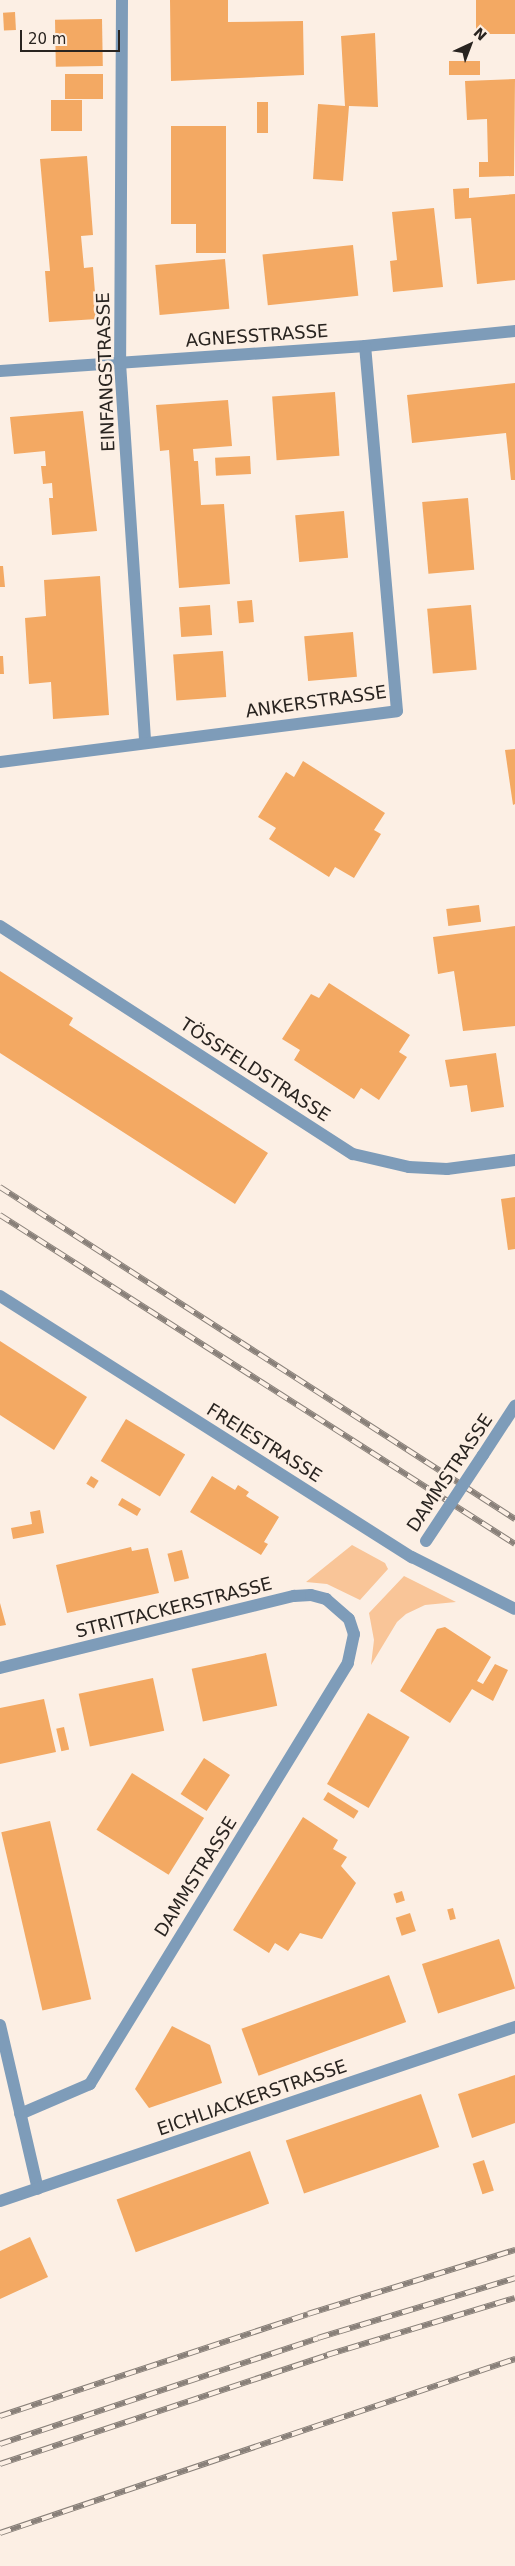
<!DOCTYPE html>
<html>
<head>
<meta charset="utf-8">
<style>
	body { margin:0 }
	#map { position:relative; width:515px; height:2566px; overflow:hidden; background:#fcefe4; font-family:"DejaVu Sans",sans-serif }
	div>[style] { position:absolute }
	[style*='--x'] { left:calc(var(--x)*1px); top:calc(var(--y)*1px); width:calc(var(--w)*1px); rotate:calc(var(--a)*1deg) }
	.green>* { inset:0; background:#f9c598 }
	.building>* { inset:0; background:#f3a963; transform-origin:0 0 }
	.minor>* { height:12px; margin:-6px; padding:0 6px; transform-origin:6px; border-radius:6px; background:#7e9cb9 }
	.rail>* { height:5.5px; margin-top:-2.75px; transform-origin:0; background:repeating-linear-gradient(90deg,#fcefe4 0 11px,#898079 0 22px); box-sizing:border-box; border-block:1px solid #898079 }
	.minor-bridge>* { height:12px; margin:-6px; padding:0 6px; transform-origin:6px; border-radius:6px; background:#7e9cb9 }
	span { translate:-50% -50%; white-space:nowrap; text-align:center; line-height:1.15; -webkit-text-stroke:5px #fcefe4; paint-order:stroke }
	.street-label { font-size:18px; color:#292420 }
	.north { position:absolute; left:445px; top:20px; width:50px; height:50px; -webkit-text-stroke:4px #fcefe4; paint-order:stroke; rotate:43deg; font-size:14px; font-weight:700; line-height:20px; text-align:center; color:#292420 }
	.north::after { content:''; display:block; margin:auto; width:18px; height:22px; background:#292420; clip-path:polygon(50% 0,100% 100%,50% 72%,0 100%) }
	.scale { position:absolute; left:20px; top:30px; width:100px; height:22px; box-sizing:border-box; border:2px solid #292420; border-top:0; padding-left:6px; font-size:15px; line-height:18px; white-space:nowrap; color:#292420; -webkit-text-stroke:4px #fcefe4; paint-order:stroke }
</style>
</head>
<body>
<div id="map">
	<div class="green">
		<div style="clip-path:polygon(352px 1545px,385px 1563px,388px 1569px,360px 1600px,327px 1584px,306px 1582px)"></div>
		<div style="clip-path:polygon(404px 1576px,456px 1602px,425px 1605px,406px 1614px,397px 1622px,371px 1665px,374px 1640px,369px 1613px)"></div>
	</div>
	<div class="building">
		<div style="clip-path:polygon(170px 0,228px 0,228px 22px,303px 21px,304px 75px,171px 81px)"></div>
		<div style="left:476px;top:0;width:39px;height:34px"></div>
		<div style="left:15px;top:12px;width:18px;height:12px;rotate:87deg"></div>
		<div style="left:102px;top:19px;width:47px;height:47px;rotate:89deg"></div>
		<div style="clip-path:polygon(375px 33px,378px 107px,349px 106px,343px 181px,313px 179px,318px 104px,345px 106px,341px 36px)"></div>
		<div style="left:480px;top:61px;width:14px;height:31px;rotate:90deg"></div>
		<div style="left:65px;top:74px;width:38px;height:25px"></div>
		<div style="clip-path:polygon(515px 79px,514px 176px,479px 177px,479px 162px,488px 162px,487px 119px,467px 120px,465px 81px)"></div>
		<div style="left:51px;top:100px;width:31px;height:31px"></div>
		<div style="left:257px;top:102px;width:11px;height:31px"></div>
		<div style="clip-path:polygon(171px 126px,226px 126px,226px 253px,196px 253px,196px 224px,171px 224px)"></div>
		<div style="clip-path:polygon(87px 156px,93px 235px,81px 236px,84px 268px,93px 267px,97px 319px,49px 322px,45px 271px,50px 271px,40px 159px)"></div>
		<div style="clip-path:polygon(469px 188px,469px 198px,515px 194px,515px 280px,477px 284px,471px 218px,455px 219px,453px 189px)"></div>
		<div style="clip-path:polygon(434px 208px,443px 287px,393px 292px,390px 261px,397px 260px,392px 212px)"></div>
		<div style="left:353px;top:245px;width:51px;height:91px;rotate:84deg"></div>
		<div style="left:225px;top:259px;width:50px;height:70px;rotate:85deg"></div>
		<div style="clip-path:polygon(515px 383px,515px 480px,511px 480px,506px 433px,412px 443px,407px 395px)"></div>
		<div style="left:335px;top:392px;width:64px;height:63px;rotate:86deg"></div>
		<div style="clip-path:polygon(228px 400px,232px 446px,193px 449px,194px 461px,198px 461px,201px 505px,224px 504px,230px 584px,179px 588px,169px 450px,160px 451px,156px 405px)"></div>
		<div style="clip-path:polygon(83px 411px,97px 531px,52px 535px,49px 498px,53px 498px,52px 483px,43px 484px,41px 466px,46px 466px,45px 451px,14px 454px,10px 417px)"></div>
		<div style="left:250px;top:456px;width:18px;height:35px;rotate:87deg"></div>
		<div style="left:468px;top:498px;width:72px;height:46px;rotate:85deg"></div>
		<div style="left:344px;top:511px;width:47px;height:49px;rotate:85deg"></div>
		<div style="clip-path:polygon(0 566px,3px 566px,5px 587px,0 587px)"></div>
		<div style="clip-path:polygon(100px 576px,109px 715px,53px 719px,51px 682px,29px 684px,25px 618px,46px 616px,44px 580px)"></div>
		<div style="left:252px;top:600px;width:22px;height:15px;rotate:85deg"></div>
		<div style="left:210px;top:605px;width:30px;height:31px;rotate:86deg"></div>
		<div style="left:471px;top:605px;width:65px;height:44px;rotate:85deg"></div>
		<div style="left:353px;top:632px;width:45px;height:49px;rotate:85deg"></div>
		<div style="left:223px;top:651px;width:46px;height:50px;rotate:86deg"></div>
		<div style="clip-path:polygon(0 656px,3px 656px,4px 674px,0 674px)"></div>
		<div style="clip-path:polygon(515px 749px,515px 804px,513px 805px,505px 750px)"></div>
		<div style="clip-path:polygon(303px 761px,385px 813px,374px 830px,381px 834px,354px 878px,335px 867px,329px 877px,269px 839px,276px 828px,258px 817px,286px 772px,294px 777px)"></div>
		<div style="left:479px;top:905px;width:17px;height:33px;rotate:83deg"></div>
		<div style="clip-path:polygon(515px 926px,515px 1026px,463px 1031px,454px 971px,438px 974px,433px 937px)"></div>
		<div style="clip-path:polygon(0 971px,73px 1018px,69px 1025px,268px 1153px,235px 1204px,0 1053px)"></div>
		<div style="clip-path:polygon(329px 983px,410px 1035px,399px 1052px,407px 1057px,379px 1100px,361px 1088px,354px 1099px,294px 1060px,300px 1050px,282px 1039px,311px 994px,319px 998px)"></div>
		<div style="clip-path:polygon(496px 1053px,504px 1107px,471px 1112px,467px 1085px,450px 1087px,445px 1060px)"></div>
		<div style="clip-path:polygon(515px 1197px,515px 1249px,508px 1250px,501px 1199px)"></div>
		<div style="clip-path:polygon(0 1341px,87px 1397px,54px 1450px,0 1415px)"></div>
		<div style="left:126px;top:1419px;width:69px;height:49px;rotate:31deg"></div>
		<div style="left:91px;top:1476px;width:9px;height:9px;rotate:32deg"></div>
		<div style="clip-path:polygon(212px 1476px,235px 1490px,238px 1485px,249px 1492px,246px 1496px,279px 1517px,264px 1542px,268px 1544px,261px 1555px,190px 1512px)"></div>
		<div style="left:122px;top:1498px;width:22px;height:8px;rotate:30deg"></div>
		<div style="clip-path:polygon(40px 1510px,44px 1533px,13px 1539px,11px 1528px,32px 1524px,30px 1512px)"></div>
		<div style="clip-path:polygon(131px 1547px,132px 1551px,148px 1548px,159px 1593px,67px 1613px,56px 1565px)"></div>
		<div style="left:182px;top:1550px;width:29px;height:15px;rotate:76deg"></div>
		<div style="clip-path:polygon(0 1603px,6px 1625px,0 1626px)"></div>
		<div style="clip-path:polygon(445px 1627px,491px 1657px,477px 1681px,483px 1684px,495px 1664px,508px 1670px,493px 1701px,472px 1689px,450px 1723px,400px 1691px,437px 1629px)"></div>
		<div style="left:266px;top:1653px;width:54px;height:76px;rotate:78deg"></div>
		<div style="left:153px;top:1678px;width:54px;height:76px;rotate:78deg"></div>
		<div style="clip-path:polygon(44px 1699px,56px 1752px,0 1764px,0 1708px)"></div>
		<div style="left:368px;top:1713px;width:48px;height:82px;rotate:30deg"></div>
		<div style="left:64px;top:1727px;width:23px;height:8px;rotate:77deg"></div>
		<div style="left:204px;top:1758px;width:31px;height:43px;rotate:33deg"></div>
		<div style="left:132px;top:1773px;width:85px;height:67px;rotate:32deg"></div>
		<div style="left:328px;top:1792px;width:36px;height:9px;rotate:32deg"></div>
		<div style="clip-path:polygon(303px 1817px,338px 1840px,333px 1849px,347px 1857px,341px 1866px,356px 1883px,322px 1939px,300px 1933px,288px 1951px,275px 1943px,269px 1953px,233px 1930px)"></div>
		<div style="left:50px;top:1821px;width:183px;height:50px;rotate:77deg"></div>
		<div style="left:402px;top:1891px;width:10px;height:9px;rotate:73deg"></div>
		<div style="left:453px;top:1908px;width:11px;height:6px;rotate:75deg"></div>
		<div style="left:410px;top:1913px;width:19px;height:15px;rotate:72deg"></div>
		<div style="left:499px;top:1939px;width:52px;height:81px;rotate:72deg"></div>
		<div style="left:389px;top:1975px;width:50px;height:157px;rotate:70deg"></div>
		<div style="clip-path:polygon(172px 2026px,210px 2045px,222px 2083px,149px 2108px,135px 2089px)"></div>
		<div style="clip-path:polygon(515px 2075px,515px 2123px,472px 2138px,458px 2094px)"></div>
		<div style="left:421px;top:2094px;width:56px;height:143px;rotate:71deg"></div>
		<div style="left:250px;top:2151px;width:56px;height:142px;rotate:70deg"></div>
		<div style="left:484px;top:2160px;width:32px;height:12px;rotate:72deg"></div>
		<div style="clip-path:polygon(30px 2237px,48px 2277px,0 2299px,0 2251px)"></div>
	</div>
	<div class="minor">
		<div style="--x:122;--y:0;--w:363;--a:90.3"></div>
		<div style="--x:120;--y:363;--w:380;--a:86.2"></div>
		<div style="--x:0;--y:371;--w:366;--a:-3.9"></div>
		<div style="--x:365;--y:346;--w:151;--a:-5.7"></div>
		<div style="--x:0;--y:762;--w:400;--a:-7.3"></div>
		<div style="--x:397;--y:711;--w:366;--a:-95"></div>
		<div style="--x:0;--y:926;--w:420;--a:32.9"></div>
		<div style="--x:353;--y:1154;--w:57;--a:13.1"></div>
		<div style="--x:409;--y:1167;--w:38;--a:3"></div>
		<div style="--x:447;--y:1169;--w:69;--a:-7.5"></div>
		<div style="--x:0;--y:1296;--w:488;--a:32.4"></div>
		<div style="--x:412;--y:1557;--w:115;--a:26.8"></div>
		<div style="--x:483;--y:1455;--w:59;--a:-56.9"></div>
		<div style="--x:0;--y:1668;--w:303;--a:-13.8"></div>
		<div style="--x:294;--y:1596;--w:17;--a:-3"></div>
		<div style="--x:311;--y:1595;--w:16;--a:15"></div>
		<div style="--x:326;--y:1599;--w:30;--a:41"></div>
		<div style="--x:349;--y:1619;--w:16;--a:72"></div>
		<div style="--x:354;--y:1634;--w:30;--a:102"></div>
		<div style="--x:348;--y:1663;--w:494;--a:121.5"></div>
		<div style="--x:90;--y:2084;--w:76;--a:156.8"></div>
		<div style="--x:0;--y:2025;--w:168;--a:77"></div>
		<div style="--x:0;--y:2201;--w:544;--a:-18.67"></div>
	</div>
	<div class="rail">
		<div style="--x:0;--y:1187;--w:613;--a:32.81"></div>
		<div style="--x:0;--y:1215;--w:611;--a:32.57"></div>
		<div style="--x:0;--y:2416;--w:324;--a:-18.3"></div>
		<div style="--x:308;--y:2314;--w:217;--a:-17.2"></div>
		<div style="--x:0;--y:2444;--w:335;--a:-18.4"></div>
		<div style="--x:318;--y:2338;--w:206;--a:-16.9"></div>
		<div style="--x:0;--y:2464;--w:345;--a:-18.4"></div>
		<div style="--x:327;--y:2355;--w:196;--a:-16.9"></div>
		<div style="--x:0;--y:2533;--w:544;--a:-18.67"></div>
	</div>
	<div class="minor-bridge">
		<div style="--x:426;--y:1541;--w:103;--a:-56.5"></div>
	</div>
	<div class="street-label">
		<span style="left:257px;top:336px;rotate:-4deg">AGNESSTRASSE</span>
		<span style="left:106px;top:372px;rotate:-92deg">EINFANGSTRASSE</span>
		<span style="left:316px;top:702px;rotate:-8deg">ANKERSTRASSE</span>
		<span style="left:255px;top:1070px;rotate:33deg">TÖSSFELDSTRASSE</span>
		<span style="left:264px;top:1443px;rotate:32deg">FREIESTRASSE</span>
		<span style="left:450px;top:1473px;rotate:-56deg">DAMMSTRASSE</span>
		<span style="left:174px;top:1608px;rotate:-14deg">STRITTACKERSTRASSE</span>
		<span style="left:196px;top:1877px;rotate:-58deg">DAMMSTRASSE</span>
		<span style="left:252px;top:2098px;rotate:-19deg">EICHLIACKERSTRASSE</span>
	</div>
	<div class="north">N</div>
	<div class="scale">20 m</div>
</div>
</body>
</html>
